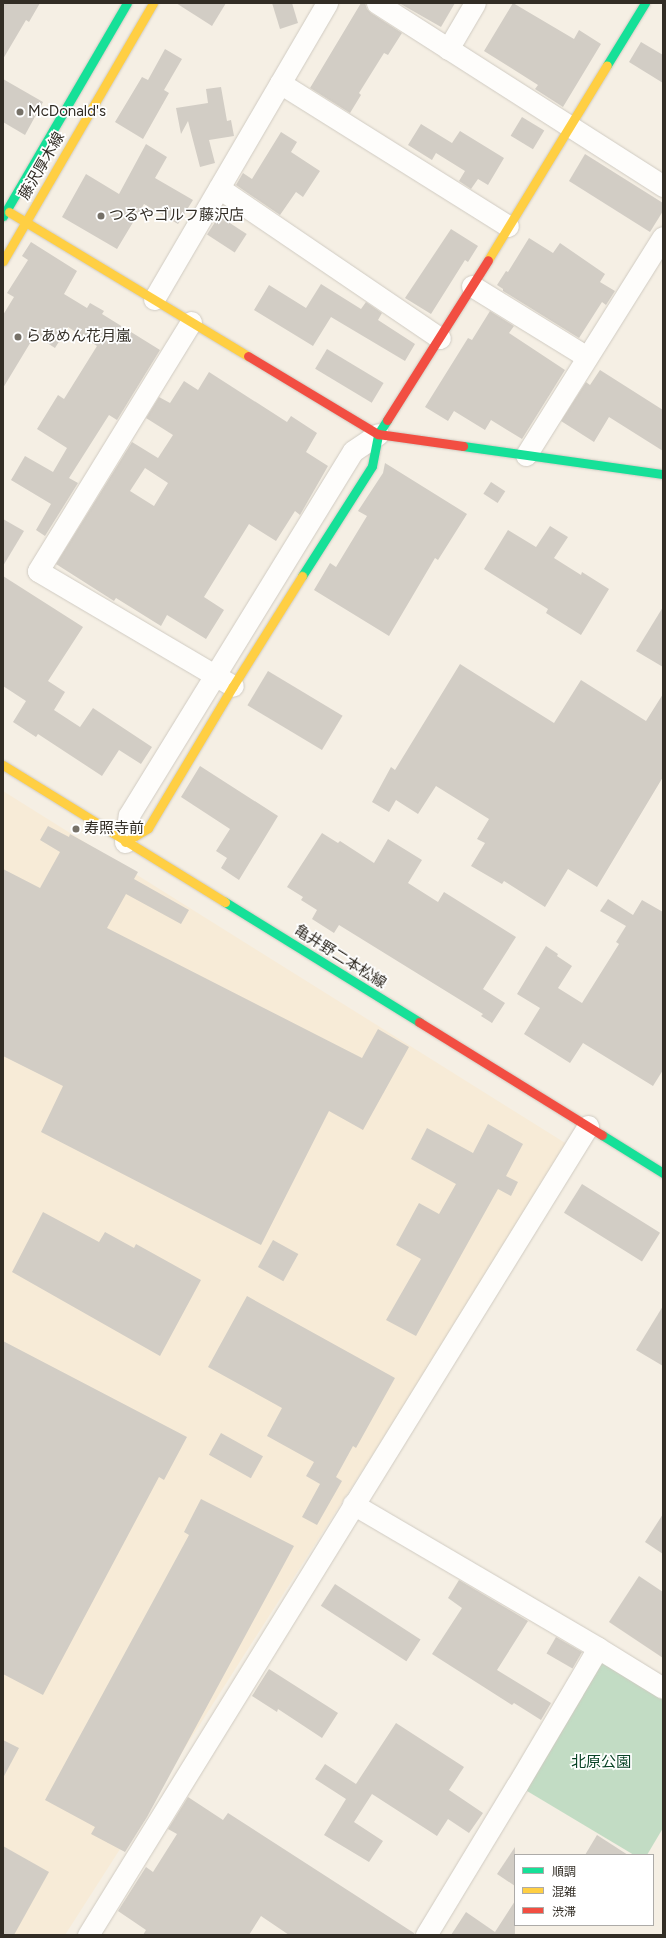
<!DOCTYPE html>
<html>
<head>
<meta charset="utf-8">
<style>
	body { margin:0 }
	#map { position:relative; width:666px; height:1938px; overflow:hidden; background:#f5efe4; font-family:Figtree,"Noto Sans JP",sans-serif }
	div>[style] { position:absolute }
	[style*='--x'] { left:calc(var(--x)*1px); top:calc(var(--y)*1px); width:calc(var(--w)*1px); rotate:calc(var(--a)*1deg) }
	.built>* { inset:0; background:#f7ebd7 }
	.green>* { inset:0; background:#c2dcc4 }
	.building>* { inset:0; background:#d2cdc5; transform-origin:0 0 }
	.roads { filter:drop-shadow(0 0 1px #d0cbc2) drop-shadow(0 0 1px #d0cbc2) }
	.street>* { height:21px; margin:-10.5px; padding:0 10.5px; transform-origin:10.5px; border-radius:10.5px; background:#fefdfb }
	.fast>* { height:9px; margin:-4.5px; padding:0 4.5px; transform-origin:4.5px; border-radius:4.5px; background:#16e098 }
	.slow>* { height:9px; margin:-4.5px; padding:0 4.5px; transform-origin:4.5px; border-radius:4.5px; background:#ffcf43 }
	.jam>* { height:9px; margin:-4.5px; padding:0 4.5px; transform-origin:4.5px; border-radius:4.5px; background:#f24e42 }
	.dots>* { width:11px; height:11px; translate:-50% -50%; box-sizing:border-box; border:2px solid #fff; border-radius:50% }
	span { translate:-50% -50%; white-space:nowrap; text-align:center; line-height:1.15; -webkit-text-stroke:3.5px #fff; paint-order:stroke }
	.poi-label { font-size:15px; color:#322d25 }
	.left { translate:0 -50%; text-align:left }
	.street-label { font-size:15px; color:#322d25 }
	.park-label { font-size:15px; color:#094326 }
	.frame { position:absolute; inset:0; border:4px solid #322d25; pointer-events:none }
	.legend { position:absolute; left:514px; top:1854px; width:140px; height:72px; box-sizing:border-box; background:#fff; border:1px solid #adaba8; margin:0; padding:5px 7px; list-style:none; font-size:12px; color:#322d25 }
	.legend li { display:flex; align-items:center; gap:8px; height:20px }
	.legend b { width:20px; border:1px solid #adaba8 }
</style>
</head>
<body>
<div id="map">
	<div class="built">
		<div style="clip-path:polygon(3px 791px,570px 1146px,65px 1935px,3px 1935px)"></div>
	</div>
	<div class="green">
		<div style="clip-path:polygon(598px 1648px,663px 1688px,663px 1828px,647px 1855px,634px 1855px,517px 1785px)"></div>
	</div>
	<div class="building">
		<div style="clip-path:polygon(3px 3px,40px 3px,29px 22px,26px 20px,3px 59px)"></div>
		<div style="clip-path:polygon(176px 3px,226px 3px,212px 26px)"></div>
		<div style="clip-path:polygon(272px 3px,292px 3px,298px 23px,280px 29px)"></div>
		<div style="clip-path:polygon(361px 3px,365px 3px,367px 9px,371px 13px,402px 33px,388px 55px,384px 53px,359px 93px,361px 95px,350px 113px,310px 88px)"></div>
		<div style="clip-path:polygon(399px 3px,455px 3px,441px 27px)"></div>
		<div style="clip-path:polygon(513px 3px,574px 39px,579px 30px,601px 44px,563px 107px,535px 89px,538px 85px,484px 51px)"></div>
		<div style="clip-path:polygon(641px 42px,663px 55px,663px 83px,629px 62px)"></div>
		<div style="clip-path:polygon(165px 49px,182px 59px,164px 90px,169px 93px,143px 139px,115px 122px,142px 77px,148px 80px)"></div>
		<div style="clip-path:polygon(3px 79px,43px 102px,25px 135px,3px 122px)"></div>
		<div style="clip-path:polygon(221px 87px,227px 121px,231px 120px,234px 136px,209px 140px,215px 163px,200px 167px,188px 121px,181px 134px,176px 108px,208px 103px,206px 89px)"></div>
		<div style="left:522px;top:117px;width:26px;height:22px;rotate:31deg"></div>
		<div style="clip-path:polygon(421px 124px,452px 143px,460px 131px,504px 158px,488px 185px,478px 179px,471px 189px,459px 181px,465px 171px,436px 153px,432px 160px,408px 145px)"></div>
		<div style="clip-path:polygon(281px 132px,297px 142px,291px 152px,320px 171px,303px 197px,296px 192px,280px 215px,236px 185px,243px 173px,252px 179px)"></div>
		<div style="clip-path:polygon(146px 144px,167px 157px,155px 178px,193px 200px,178px 224px,144px 204px,117px 249px,62px 217px,86px 174px,119px 194px)"></div>
		<div style="clip-path:polygon(585px 154px,663px 203px,663px 211px,650px 232px,569px 181px)"></div>
		<div style="left:219px;top:216px;width:33px;height:22px;rotate:33deg"></div>
		<div style="clip-path:polygon(451px 229px,478px 246px,468px 262px,465px 260px,431px 314px,405px 298px)"></div>
		<div style="clip-path:polygon(529px 238px,553px 253px,560px 243px,605px 274px,600px 282px,615px 291px,606px 305px,602px 302px,579px 338px,503px 291px,503px 289px,497px 285px,506px 271px,508px 272px)"></div>
		<div style="clip-path:polygon(31px 242px,77px 271px,64px 294px,87px 308px,90px 303px,104px 311px,102px 314px,160px 350px,117px 420px,109px 415px,69px 478px,78px 483px,45px 536px,36px 530px,51px 504px,11px 480px,25px 456px,53px 472px,67px 448px,37px 429px,58px 395px,64px 399px,97px 346px,68px 327px,55px 348px,35px 335px,3px 388px,3px 315px,14px 297px,7px 293px,28px 260px,22px 256px)"></div>
		<div style="clip-path:polygon(321px 284px,361px 309px,366px 302px,382px 313px,378px 320px,415px 344px,405px 361px,331px 317px,313px 346px,254px 310px,269px 285px,306px 308px)"></div>
		<div style="clip-path:polygon(490px 311px,514px 326px,509px 333px,565px 370px,522px 439px,491px 420px,485px 430px,454px 411px,448px 421px,425px 407px,468px 338px,472px 340px)"></div>
		<div style="left:327px;top:349px;width:66px;height:23px;rotate:31deg"></div>
		<div style="clip-path:polygon(600px 370px,663px 410px,663px 451px,609px 417px,594px 442px,561px 421px,586px 382px,590px 385px)"></div>
		<div style="clip-path:polygon(evenodd,209px 372px,287px 422px,291px 416px,317px 433px,306px 452px,328px 466px,300px 515px,295px 511px,276px 541px,249px 524px,204px 597px,224px 610px,206px 639px,167px 615px,161px 626px,116px 598px,114px 601px,56px 564px,132px 442px,158px 458px,173px 435px,146px 418px,159px 397px,170px 403px,184px 381px,198px 390px,209px 372px,145px 468px,168px 483px,154px 506px,130px 491px,145px 468px)"></div>
		<div style="clip-path:polygon(385px 463px,467px 514px,438px 560px,435px 558px,389px 636px,314px 590px,330px 563px,336px 567px,367px 516px,358px 511px,383px 473px)"></div>
		<div style="left:491px;top:482px;width:17px;height:14px;rotate:33deg"></div>
		<div style="clip-path:polygon(3px 519px,24px 531px,3px 566px)"></div>
		<div style="clip-path:polygon(550px 526px,568px 537px,554px 558px,581px 575px,582px 572px,609px 589px,581px 635px,546px 613px,548px 609px,484px 569px,508px 530px,536px 547px)"></div>
		<div style="clip-path:polygon(3px 576px,83px 627px,48px 681px,65px 692px,54px 710px,80px 727px,93px 708px,152px 747px,141px 764px,119px 750px,102px 776px,38px 734px,36px 737px,13px 722px,26px 701px,3px 686px)"></div>
		<div style="clip-path:polygon(663px 607px,663px 667px,636px 651px)"></div>
		<div style="clip-path:polygon(460px 664px,554px 723px,581px 680px,646px 721px,663px 694px,663px 777px,597px 887px,568px 869px,545px 907px,504px 881px,502px 884px,471px 866px,485px 843px,477px 839px,489px 819px,436px 786px,418px 814px,396px 800px,389px 812px,372px 802px,391px 767px,395px 770px)"></div>
		<div style="left:268px;top:671px;width:87px;height:40px;rotate:31deg"></div>
		<div style="clip-path:polygon(200px 766px,278px 816px,239px 880px,221px 868px,227px 858px,216px 851px,230px 829px,181px 797px)"></div>
		<div style="clip-path:polygon(48px 826px,69px 837px,70px 834px,138px 872px,134px 879px,189px 910px,181px 924px,126px 894px,107px 928px,362px 1058px,378px 1029px,409px 1047px,363px 1130px,329px 1111px,261px 1245px,41px 1132px,63px 1086px,3px 1056px,3px 869px,40px 888px,60px 852px,40px 840px)"></div>
		<div style="clip-path:polygon(322px 833px,338px 843px,340px 841px,374px 863px,388px 839px,422px 860px,408px 883px,438px 902px,444px 892px,516px 937px,483px 989px,505px 1003px,492px 1023px,481px 1016px,483px 1014px,339px 925px,334px 933px,312px 919px,317px 910px,301px 900px,303px 897px,287px 887px)"></div>
		<div style="clip-path:polygon(608px 899px,633px 915px,642px 900px,663px 912px,663px 1070px,653px 1086px,583px 1043px,570px 1063px,524px 1034px,540px 1008px,517px 994px,546px 946px,558px 954px,557px 956px,572px 966px,558px 988px,582px 1003px,619px 944px,616px 942px,626px 926px,600px 911px)"></div>
		<div style="clip-path:polygon(488px 1124px,523px 1144px,506px 1176px,518px 1182px,511px 1196px,498px 1189px,416px 1336px,386px 1320px,421px 1259px,396px 1245px,419px 1203px,439px 1214px,456px 1184px,411px 1159px,427px 1128px,473px 1153px)"></div>
		<div style="left:582px;top:1184px;width:92px;height:34px;rotate:32deg"></div>
		<div style="clip-path:polygon(43px 1212px,99px 1242px,105px 1232px,134px 1248px,136px 1244px,201px 1280px,160px 1356px,12px 1272px)"></div>
		<div style="left:273px;top:1240px;width:29px;height:31px;rotate:29deg"></div>
		<div style="clip-path:polygon(247px 1296px,395px 1378px,356px 1448px,353px 1446px,336px 1477px,342px 1481px,317px 1525px,302px 1517px,320px 1484px,306px 1476px,314px 1462px,267px 1436px,282px 1408px,208px 1367px)"></div>
		<div style="clip-path:polygon(663px 1306px,663px 1366px,636px 1350px)"></div>
		<div style="clip-path:polygon(3px 1341px,187px 1437px,164px 1480px,159px 1477px,43px 1695px,3px 1674px)"></div>
		<div style="left:221px;top:1433px;width:48px;height:25px;rotate:29deg"></div>
		<div style="clip-path:polygon(201px 1499px,294px 1546px,147px 1817px,125px 1852px,91px 1834px,95px 1827px,45px 1800px,189px 1535px,184px 1532px)"></div>
		<div style="clip-path:polygon(663px 1514px,663px 1554px,645px 1542px)"></div>
		<div style="clip-path:polygon(639px 1576px,663px 1592px,663px 1658px,609px 1622px)"></div>
		<div style="clip-path:polygon(459px 1580px,528px 1621px,497px 1670px,551px 1703px,541px 1720px,514px 1703px,512px 1705px,432px 1654px,462px 1608px,448px 1598px)"></div>
		<div style="left:335px;top:1584px;width:102px;height:26px;rotate:33deg"></div>
		<div style="left:556px;top:1637px;width:30px;height:19px;rotate:30deg"></div>
		<div style="clip-path:polygon(269px 1669px,338px 1713px,322px 1738px,278px 1709px,277px 1712px,252px 1696px)"></div>
		<div style="clip-path:polygon(396px 1723px,464px 1767px,449px 1790px,483px 1813px,469px 1833px,448px 1819px,437px 1836px,372px 1794px,354px 1822px,383px 1841px,369px 1862px,324px 1835px,346px 1799px,315px 1779px,325px 1764px,356px 1784px)"></div>
		<div style="clip-path:polygon(3px 1740px,19px 1748px,3px 1778px)"></div>
		<div style="clip-path:polygon(188px 1797px,223px 1820px,228px 1813px,414px 1933px,414px 1935px,289px 1935px,261px 1916px,249px 1935px,143px 1935px,146px 1930px,118px 1911px,146px 1867px,153px 1872px,177px 1834px,168px 1829px)"></div>
		<div style="clip-path:polygon(597px 1835px,628px 1855px,585px 1855px)"></div>
		<div style="clip-path:polygon(3px 1846px,49px 1872px,14px 1935px,3px 1935px)"></div>
		<div style="clip-path:polygon(515px 1847px,515px 1886px,497px 1874px)"></div>
		<div style="clip-path:polygon(515px 1901px,515px 1935px,451px 1935px,466px 1912px,495px 1932px)"></div>
	</div>
	<div class="roads">
		<div class="street">
			<div style="--x:377;--y:3;--w:340;--a:32.6"></div>
			<div style="--x:448;--y:49;--w:53;--a:-59.6"></div>
			<div style="--x:280;--y:83;--w:269;--a:32.1"></div>
			<div style="--x:219;--y:188;--w:267;--a:34.2"></div>
			<div style="--x:472;--y:286;--w:135;--a:31.7"></div>
			<div style="--x:154;--y:299;--w:343;--a:-59.7"></div>
			<div style="--x:191;--y:322;--w:292;--a:121.6"></div>
			<div style="--x:38;--y:571;--w:226;--a:30.5"></div>
			<div style="--x:526;--y:455;--w:257;--a:-57.9"></div>
			<div style="--x:125;--y:842;--w:27;--a:-82"></div>
			<div style="--x:129;--y:815;--w:427;--a:-58.4"></div>
			<div style="--x:353;--y:451;--w:30;--a:-34"></div>
			<div style="--x:353;--y:1504;--w:284;--a:30.4"></div>
			<div style="--x:598;--y:1648;--w:76;--a:31.6"></div>
			<div style="--x:88;--y:1935;--w:951;--a:-58.28"></div>
			<div style="--x:426;--y:1935;--w:175;--a:-58.8"></div>
			<div style="--x:517;--y:1785;--w:159;--a:-59.4"></div>
		</div>
		<div class="fast">
			<div style="--x:607;--y:65;--w:73;--a:-58.5"></div>
			<div style="--x:3;--y:216;--w:246;--a:-59.8"></div>
			<div style="--x:463;--y:446;--w:202;--a:8"></div>
			<div style="--x:302;--y:576;--w:130;--a:-57.5"></div>
			<div style="--x:372;--y:466;--w:33;--a:-79"></div>
			<div style="--x:378;--y:434;--w:17;--a:-57"></div>
			<div style="--x:225;--y:902;--w:228;--a:31.7"></div>
			<div style="--x:602;--y:1135;--w:72;--a:31.9"></div>
		</div>
		<div class="slow">
			<div style="--x:9;--y:212;--w:279;--a:31.1"></div>
			<div style="--x:488;--y:260;--w:228;--a:-58.6"></div>
			<div style="--x:3;--y:261;--w:298;--a:-59.8"></div>
			<div style="--x:3;--y:765;--w:261;--a:31.7"></div>
			<div style="--x:125;--y:842;--w:27;--a:-31"></div>
			<div style="--x:148;--y:828;--w:165;--a:-59.1"></div>
			<div style="--x:233;--y:686;--w:130;--a:-57.9"></div>
		</div>
		<div class="jam">
			<div style="--x:248;--y:356;--w:152;--a:31"></div>
			<div style="--x:378;--y:434;--w:86;--a:8"></div>
			<div style="--x:387;--y:420;--w:189;--a:-57.7"></div>
			<div style="--x:419;--y:1022;--w:215;--a:31.7"></div>
		</div>
	</div>
	<div class="dots">
		<div style="left:20px;top:112px;background:#767168"></div>
		<div style="left:101px;top:216px;background:#767168"></div>
		<div style="left:18px;top:337px;background:#767168"></div>
		<div style="left:76px;top:829px;background:#767168"></div>
	</div>
	<div class="poi-label">
		<span class="left" style="left:28px;top:112px">McDonald's</span>
		<span class="left" style="left:109px;top:216px">つるやゴルフ藤沢店</span>
		<span class="left" style="left:26px;top:337px">らあめん花月嵐</span>
		<span class="left" style="left:84px;top:829px">寿照寺前</span>
	</div>
	<div class="street-label">
		<span style="left:42px;top:166px;rotate:-60deg">藤沢厚木線</span>
		<span style="left:340px;top:957px;rotate:32deg">亀井野二本松線</span>
	</div>
	<div class="park-label">
		<span style="left:601px;top:1763px">北原公園</span>
	</div>
	<div class="frame"></div>
	<ul class="legend">
	<li><b style="height:5px;background:#16e098"></b>順調</li>
	<li><b style="height:5px;background:#ffcf43"></b>混雑</li>
	<li><b style="height:5px;background:#f24e42"></b>渋滞</li>
	</ul>
</div>
</body>
</html>
